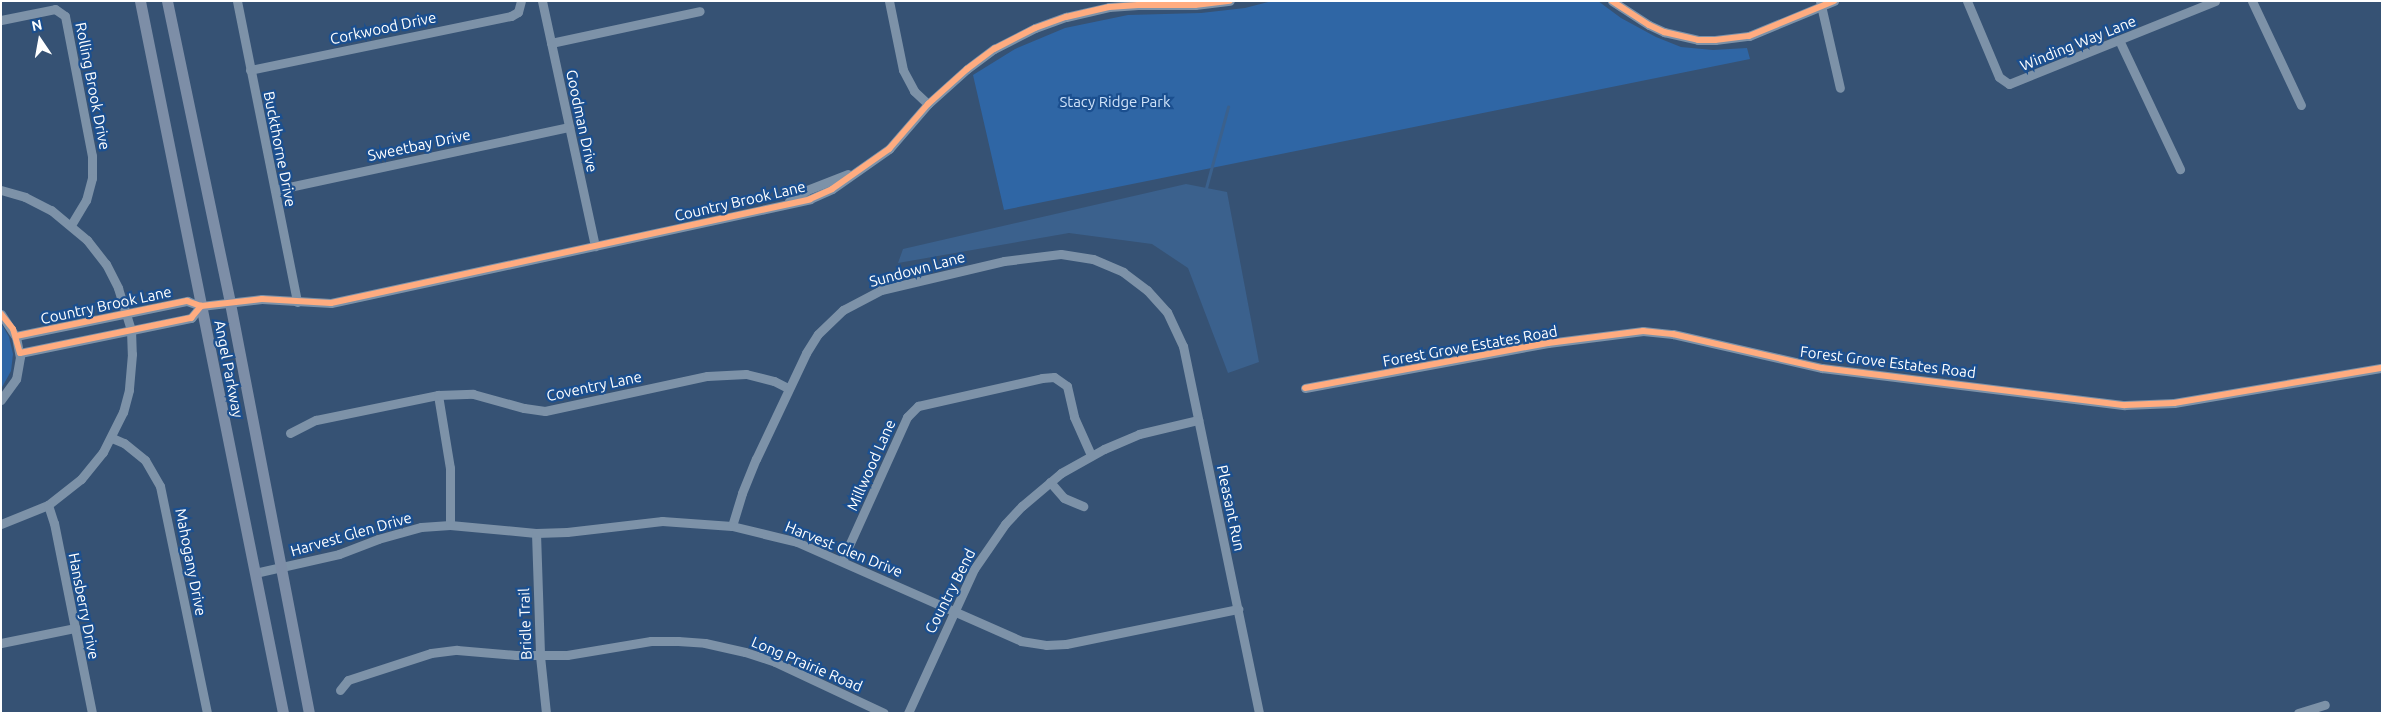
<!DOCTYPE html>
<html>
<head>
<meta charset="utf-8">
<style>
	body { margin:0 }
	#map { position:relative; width:2383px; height:714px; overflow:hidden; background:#365274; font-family:Ubuntu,sans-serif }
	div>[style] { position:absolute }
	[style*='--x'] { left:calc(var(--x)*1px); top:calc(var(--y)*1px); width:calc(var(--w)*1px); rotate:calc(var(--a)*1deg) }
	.green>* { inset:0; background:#2f66a5 }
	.water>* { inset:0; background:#3b618d }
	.stream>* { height:2.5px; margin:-1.25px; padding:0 1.25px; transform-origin:1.25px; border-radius:1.25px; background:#3b618d }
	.minor>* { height:9px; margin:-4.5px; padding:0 4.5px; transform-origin:4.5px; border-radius:4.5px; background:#7d92a8 }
	.major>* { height:11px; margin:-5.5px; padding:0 5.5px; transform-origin:5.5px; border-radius:5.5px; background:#7d8ea7 }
	.cycleway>* { height:6px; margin:-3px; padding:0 3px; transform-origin:3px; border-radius:3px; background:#ffac80 }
	span { translate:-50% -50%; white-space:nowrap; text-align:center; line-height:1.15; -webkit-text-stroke:4.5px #1b4f8f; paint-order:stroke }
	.street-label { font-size:15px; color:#fff }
	.park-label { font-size:15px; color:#cfe3fa }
	.frame { position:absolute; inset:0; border:2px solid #fff; pointer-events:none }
	.north { position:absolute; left:15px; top:15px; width:50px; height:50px; -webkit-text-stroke:4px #1b4f8f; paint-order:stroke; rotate:348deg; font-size:14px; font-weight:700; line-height:20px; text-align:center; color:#fff }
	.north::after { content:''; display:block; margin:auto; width:18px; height:22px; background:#fff; clip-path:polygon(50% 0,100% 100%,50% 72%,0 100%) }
</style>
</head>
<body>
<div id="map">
	<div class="green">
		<div style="clip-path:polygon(1272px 1px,1598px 1px,1621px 18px,1656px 37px,1681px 47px,1713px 50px,1747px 48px,1750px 59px,1004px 210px,973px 75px,1015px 49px,1065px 28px,1128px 15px,1201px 13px,1245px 8px)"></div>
		<div style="clip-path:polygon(1px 323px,9px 337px,13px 354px,11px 371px,1px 389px)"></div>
	</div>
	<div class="water">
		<div style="clip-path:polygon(1186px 184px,1227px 192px,1259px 362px,1228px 373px,1188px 268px,1152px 244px,1069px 233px,898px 263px,903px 249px)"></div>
	</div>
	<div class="stream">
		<div style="--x:1206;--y:188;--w:84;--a:-74.8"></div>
	</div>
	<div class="minor">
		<div style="--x:237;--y:1;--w:307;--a:78.7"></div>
		<div style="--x:542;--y:1;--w:251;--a:77.8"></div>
		<div style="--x:889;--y:1;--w:70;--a:78.5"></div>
		<div style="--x:903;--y:70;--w:24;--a:62"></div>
		<div style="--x:914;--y:91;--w:19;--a:43"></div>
		<div style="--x:1612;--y:1;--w:44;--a:33"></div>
		<div style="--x:1649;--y:25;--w:17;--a:25"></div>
		<div style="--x:1664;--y:32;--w:35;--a:13"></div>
		<div style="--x:1698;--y:40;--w:17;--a:0"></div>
		<div style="--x:1715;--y:40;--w:34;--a:-7"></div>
		<div style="--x:1749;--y:36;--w:92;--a:-22.4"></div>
		<div style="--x:1820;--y:1;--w:89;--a:77.1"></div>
		<div style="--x:1967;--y:1;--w:82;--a:67.2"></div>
		<div style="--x:1999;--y:77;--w:12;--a:35"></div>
		<div style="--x:2009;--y:84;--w:222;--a:-21.9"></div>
		<div style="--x:2252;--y:1;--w:115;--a:64.8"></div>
		<div style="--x:1;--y:20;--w:55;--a:-11.5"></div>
		<div style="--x:55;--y:9;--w:12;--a:35"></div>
		<div style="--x:65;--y:16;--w:143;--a:79.1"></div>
		<div style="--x:92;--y:156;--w:22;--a:90"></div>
		<div style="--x:92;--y:178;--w:23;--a:105"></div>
		<div style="--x:86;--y:200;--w:29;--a:121"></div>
		<div style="--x:2119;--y:40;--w:143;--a:64.7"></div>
		<div style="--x:551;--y:43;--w:152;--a:-12.1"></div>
		<div style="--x:250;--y:70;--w:267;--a:-11.7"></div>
		<div style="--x:511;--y:16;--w:8;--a:-30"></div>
		<div style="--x:518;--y:12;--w:11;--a:-75"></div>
		<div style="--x:1;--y:190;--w:25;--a:16"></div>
		<div style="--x:25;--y:197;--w:29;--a:27"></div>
		<div style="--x:51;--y:210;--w:47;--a:39.8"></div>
		<div style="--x:87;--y:240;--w:31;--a:52"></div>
		<div style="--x:106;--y:264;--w:27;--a:63"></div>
		<div style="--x:118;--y:288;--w:44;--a:72.8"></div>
		<div style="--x:131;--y:330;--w:24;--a:88"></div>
		<div style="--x:132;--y:354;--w:36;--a:95"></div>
		<div style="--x:129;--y:390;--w:23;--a:105"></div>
		<div style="--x:123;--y:412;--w:45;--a:116.6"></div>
		<div style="--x:103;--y:452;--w:35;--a:129"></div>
		<div style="--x:81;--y:479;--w:42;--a:141.8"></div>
		<div style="--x:48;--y:505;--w:51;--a:158"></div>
		<div style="--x:275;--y:190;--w:301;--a:-12.1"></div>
		<div style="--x:789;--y:201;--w:21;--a:-31"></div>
		<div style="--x:807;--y:190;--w:44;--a:-21.3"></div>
		<div style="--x:1;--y:314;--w:27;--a:57"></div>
		<div style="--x:16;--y:337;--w:20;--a:79"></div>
		<div style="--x:20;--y:357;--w:22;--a:100"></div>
		<div style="--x:16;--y:379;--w:26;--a:126"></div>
		<div style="--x:16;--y:336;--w:175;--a:-11.6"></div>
		<div style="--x:187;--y:301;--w:15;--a:20"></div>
		<div style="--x:201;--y:306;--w:61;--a:-6.5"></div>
		<div style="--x:262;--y:299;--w:69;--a:3.3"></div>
		<div style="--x:331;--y:303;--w:490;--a:-12.2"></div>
		<div style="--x:810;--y:199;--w:24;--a:-24"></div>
		<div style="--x:832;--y:189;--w:70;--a:-35.1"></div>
		<div style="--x:889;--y:149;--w:60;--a:-49.1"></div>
		<div style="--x:928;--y:104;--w:52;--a:-41.9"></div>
		<div style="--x:967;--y:69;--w:34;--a:-37"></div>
		<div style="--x:994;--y:49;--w:46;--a:-27.1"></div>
		<div style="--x:1035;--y:28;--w:33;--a:-20"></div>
		<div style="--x:1066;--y:17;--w:44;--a:-13.1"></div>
		<div style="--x:1109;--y:7;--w:29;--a:-4"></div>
		<div style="--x:1138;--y:5;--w:57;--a:0"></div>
		<div style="--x:1195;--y:5;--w:35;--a:-7"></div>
		<div style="--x:20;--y:353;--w:175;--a:-11.6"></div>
		<div style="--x:191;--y:318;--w:16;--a:-50"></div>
		<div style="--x:1305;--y:388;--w:247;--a:-10.5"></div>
		<div style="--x:1548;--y:343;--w:96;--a:-7.2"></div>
		<div style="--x:1643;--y:331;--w:30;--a:6"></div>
		<div style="--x:1673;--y:334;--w:153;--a:12.9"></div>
		<div style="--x:1822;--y:368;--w:305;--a:7"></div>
		<div style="--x:2125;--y:405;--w:49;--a:-2.3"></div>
		<div style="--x:2174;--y:403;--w:211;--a:-9.6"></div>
		<div style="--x:438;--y:395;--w:74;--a:80.7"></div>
		<div style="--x:450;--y:468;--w:57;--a:90"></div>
		<div style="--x:290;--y:433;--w:29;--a:-27"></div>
		<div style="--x:316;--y:420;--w:125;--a:-11.6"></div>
		<div style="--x:438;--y:395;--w:35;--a:-2"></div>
		<div style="--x:473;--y:394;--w:53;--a:15.4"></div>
		<div style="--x:524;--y:408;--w:21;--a:8"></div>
		<div style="--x:545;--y:411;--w:166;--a:-12.2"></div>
		<div style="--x:707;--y:376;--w:39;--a:-3"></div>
		<div style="--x:746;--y:374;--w:29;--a:14"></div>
		<div style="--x:774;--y:381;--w:16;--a:27"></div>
		<div style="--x:112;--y:438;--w:13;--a:23"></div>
		<div style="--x:124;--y:443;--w:27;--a:39"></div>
		<div style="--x:145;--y:460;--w:30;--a:60"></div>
		<div style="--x:160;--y:486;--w:232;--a:78.3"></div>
		<div style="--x:1050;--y:482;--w:21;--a:49"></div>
		<div style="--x:1064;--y:498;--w:21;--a:23"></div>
		<div style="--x:48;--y:505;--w:19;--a:72"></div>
		<div style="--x:54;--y:523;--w:194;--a:78.7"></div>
		<div style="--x:732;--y:526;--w:34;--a:-73"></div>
		<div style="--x:742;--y:493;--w:37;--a:-68"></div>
		<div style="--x:756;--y:459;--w:117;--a:-64.7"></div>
		<div style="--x:806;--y:353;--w:22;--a:-58"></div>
		<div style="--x:818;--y:334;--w:35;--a:-44"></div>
		<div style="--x:843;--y:310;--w:43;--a:-27.8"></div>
		<div style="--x:881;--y:290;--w:126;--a:-13.3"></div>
		<div style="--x:1004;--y:261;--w:57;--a:-7"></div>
		<div style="--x:1061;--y:254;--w:32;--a:9"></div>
		<div style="--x:1093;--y:259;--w:33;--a:23"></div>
		<div style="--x:1123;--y:272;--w:30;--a:37"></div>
		<div style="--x:1147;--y:290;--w:30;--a:48"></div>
		<div style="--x:1167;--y:312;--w:38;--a:65"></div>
		<div style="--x:1183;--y:346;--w:375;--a:78.3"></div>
		<div style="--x:536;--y:533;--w:123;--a:88.1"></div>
		<div style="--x:540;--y:656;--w:57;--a:84"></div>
		<div style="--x:842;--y:561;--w:158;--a:-65.7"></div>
		<div style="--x:907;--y:417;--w:16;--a:-45"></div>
		<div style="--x:918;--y:406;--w:127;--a:-12.7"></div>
		<div style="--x:1042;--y:378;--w:12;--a:-5"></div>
		<div style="--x:1054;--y:377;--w:16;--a:35"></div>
		<div style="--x:1067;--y:386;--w:32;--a:77"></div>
		<div style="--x:1074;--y:417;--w:42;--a:65.9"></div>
		<div style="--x:255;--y:573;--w:86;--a:-12.7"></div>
		<div style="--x:339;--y:554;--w:42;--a:-21"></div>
		<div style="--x:378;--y:539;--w:45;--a:-15.6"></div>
		<div style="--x:421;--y:527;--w:29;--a:-4"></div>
		<div style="--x:450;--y:525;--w:86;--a:5.3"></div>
		<div style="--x:536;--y:533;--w:31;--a:-2"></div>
		<div style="--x:567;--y:532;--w:96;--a:-6.6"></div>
		<div style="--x:662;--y:521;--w:70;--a:4.1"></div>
		<div style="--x:732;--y:526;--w:67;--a:13.8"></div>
		<div style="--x:797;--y:542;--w:245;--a:23.8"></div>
		<div style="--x:1021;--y:641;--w:25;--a:9"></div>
		<div style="--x:1046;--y:645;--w:20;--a:-3"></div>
		<div style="--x:1066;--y:644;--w:176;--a:-11.5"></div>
		<div style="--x:1;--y:643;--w:76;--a:-11.5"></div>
		<div style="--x:340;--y:690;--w:13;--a:-51"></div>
		<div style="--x:348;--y:680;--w:87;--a:-18"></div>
		<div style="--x:431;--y:653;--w:26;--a:-7"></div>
		<div style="--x:457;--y:650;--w:59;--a:4.8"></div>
		<div style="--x:516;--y:655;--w:51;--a:0"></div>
		<div style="--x:567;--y:655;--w:85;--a:-9.5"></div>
		<div style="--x:651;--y:641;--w:27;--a:0"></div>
		<div style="--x:678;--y:641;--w:27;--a:4"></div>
		<div style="--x:705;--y:643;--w:41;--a:12.7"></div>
		<div style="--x:745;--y:652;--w:32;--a:18"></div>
		<div style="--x:775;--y:662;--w:120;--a:25.1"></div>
		<div style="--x:908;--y:713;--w:158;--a:-65.4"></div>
		<div style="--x:974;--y:569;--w:55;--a:-55.4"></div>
		<div style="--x:1005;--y:524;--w:25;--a:-47"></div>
		<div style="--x:1022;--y:506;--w:51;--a:-40.2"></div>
		<div style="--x:1061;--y:473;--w:49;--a:-29.2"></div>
		<div style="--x:1104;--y:449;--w:38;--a:-23"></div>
		<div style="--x:1139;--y:434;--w:61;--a:-13.3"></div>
		<div style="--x:2298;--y:713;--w:28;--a:-17"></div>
	</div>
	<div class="major">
		<div style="--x:140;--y:1;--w:726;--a:78.64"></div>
		<div style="--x:167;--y:1;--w:309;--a:78.2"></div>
		<div style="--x:230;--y:303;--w:418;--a:79.1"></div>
	</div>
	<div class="cycleway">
		<div style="--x:1612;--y:1;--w:44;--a:33"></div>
		<div style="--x:1649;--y:25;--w:17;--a:25"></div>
		<div style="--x:1664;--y:32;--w:35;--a:13"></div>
		<div style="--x:1698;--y:40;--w:17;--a:0"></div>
		<div style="--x:1715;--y:40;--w:34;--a:-7"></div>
		<div style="--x:1749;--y:36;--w:92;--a:-22.4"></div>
		<div style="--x:1;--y:314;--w:19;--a:51"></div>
		<div style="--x:13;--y:329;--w:25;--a:74"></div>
		<div style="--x:20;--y:353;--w:175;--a:-11.6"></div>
		<div style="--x:191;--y:318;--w:16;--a:-50"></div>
		<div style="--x:16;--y:336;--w:175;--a:-11.6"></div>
		<div style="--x:187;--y:301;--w:15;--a:20"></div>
		<div style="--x:201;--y:306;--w:61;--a:-6.5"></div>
		<div style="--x:262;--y:299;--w:69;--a:3.3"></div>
		<div style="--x:331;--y:303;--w:490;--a:-12.2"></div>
		<div style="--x:810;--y:199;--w:24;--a:-24"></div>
		<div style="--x:832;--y:189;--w:70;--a:-35.1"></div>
		<div style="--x:889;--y:149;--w:60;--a:-49.1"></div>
		<div style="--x:928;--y:104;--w:52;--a:-41.9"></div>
		<div style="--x:967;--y:69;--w:34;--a:-37"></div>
		<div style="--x:994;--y:49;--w:46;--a:-27.1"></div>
		<div style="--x:1035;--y:28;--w:33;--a:-20"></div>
		<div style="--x:1066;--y:17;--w:44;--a:-13.1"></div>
		<div style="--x:1109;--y:7;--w:29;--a:-4"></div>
		<div style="--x:1138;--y:5;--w:57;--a:0"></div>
		<div style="--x:1195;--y:5;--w:35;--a:-7"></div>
		<div style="--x:1305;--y:388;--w:247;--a:-10.5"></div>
		<div style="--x:1548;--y:343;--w:96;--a:-7.2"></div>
		<div style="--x:1643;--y:331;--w:30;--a:6"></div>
		<div style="--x:1673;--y:334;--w:153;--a:12.9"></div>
		<div style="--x:1822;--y:368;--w:305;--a:7"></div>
		<div style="--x:2125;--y:405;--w:49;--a:-2.3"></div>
		<div style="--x:2174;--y:403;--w:211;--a:-9.6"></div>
	</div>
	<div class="street-label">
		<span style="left:383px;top:28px;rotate:-12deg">Corkwood Drive</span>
		<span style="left:2078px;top:43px;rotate:-22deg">Winding Way Lane</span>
		<span style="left:93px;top:86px;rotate:79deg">Rolling Brook Drive</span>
		<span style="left:582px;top:121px;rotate:78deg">Goodman Drive</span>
		<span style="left:419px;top:145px;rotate:-12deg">Sweetbay Drive</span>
		<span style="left:280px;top:149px;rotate:79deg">Buckthorne Drive</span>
		<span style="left:740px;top:201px;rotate:-13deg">Country Brook Lane</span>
		<span style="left:917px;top:269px;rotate:-15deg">Sundown Lane</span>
		<span style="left:106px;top:305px;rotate:-12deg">Country Brook Lane</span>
		<span style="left:1470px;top:346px;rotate:-10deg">Forest Grove Estates Road</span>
		<span style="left:1888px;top:362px;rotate:7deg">Forest Grove Estates Road</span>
		<span style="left:229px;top:369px;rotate:79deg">Angel Parkway</span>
		<span style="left:594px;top:386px;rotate:-12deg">Coventry Lane</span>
		<span style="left:871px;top:465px;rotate:-66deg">Millwood Lane</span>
		<span style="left:1231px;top:508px;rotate:78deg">Pleasant Run</span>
		<span style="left:351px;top:534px;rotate:-16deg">Harvest Glen Drive</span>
		<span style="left:844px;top:549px;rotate:22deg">Harvest Glen Drive</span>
		<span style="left:191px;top:562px;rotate:79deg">Mahogany Drive</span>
		<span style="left:950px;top:591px;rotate:-63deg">Country Bend</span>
		<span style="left:84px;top:606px;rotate:79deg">Hansberry Drive</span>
		<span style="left:525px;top:624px;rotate:-92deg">Bridle Trail</span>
		<span style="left:807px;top:664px;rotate:23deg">Long Prairie Road</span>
	</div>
	<div class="park-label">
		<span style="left:1115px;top:102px">Stacy Ridge Park</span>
	</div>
	<div class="frame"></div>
	<div class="north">N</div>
</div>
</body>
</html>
